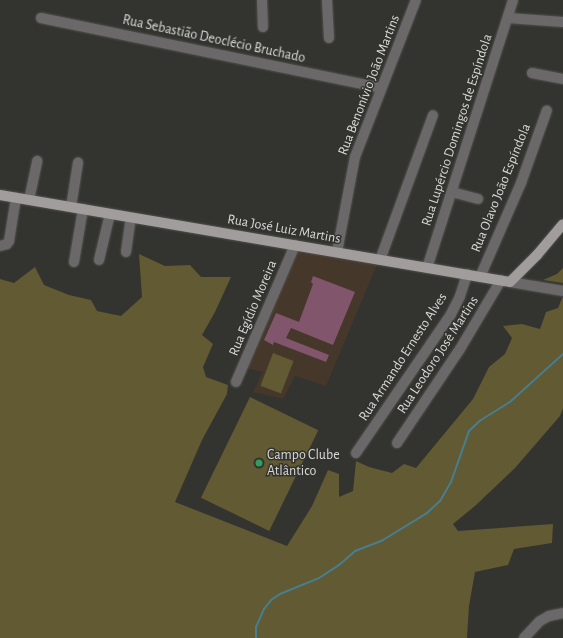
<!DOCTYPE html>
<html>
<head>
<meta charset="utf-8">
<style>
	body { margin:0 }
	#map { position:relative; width:563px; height:638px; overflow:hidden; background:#33332f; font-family:"Alegreya Sans",sans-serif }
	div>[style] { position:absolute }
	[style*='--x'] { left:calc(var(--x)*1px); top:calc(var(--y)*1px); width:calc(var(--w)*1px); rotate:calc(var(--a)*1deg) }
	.education>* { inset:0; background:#46372b }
	.green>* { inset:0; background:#615a33; transform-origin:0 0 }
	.stream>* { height:2px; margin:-1px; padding:0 1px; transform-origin:1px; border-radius:1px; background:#477e92 }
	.building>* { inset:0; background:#81556c }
	.roads { filter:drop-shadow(0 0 1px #51514d) drop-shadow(0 0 1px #51514d) }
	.minor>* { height:10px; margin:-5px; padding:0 5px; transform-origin:5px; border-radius:5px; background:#6a6868 }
	.major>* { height:10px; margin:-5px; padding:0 5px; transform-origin:5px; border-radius:5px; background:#a19d9c }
	.dots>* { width:11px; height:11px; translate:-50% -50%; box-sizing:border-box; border:2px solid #33332f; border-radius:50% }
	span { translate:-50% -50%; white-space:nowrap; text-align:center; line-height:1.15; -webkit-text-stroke:3px #33332f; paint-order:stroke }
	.street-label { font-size:14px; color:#d9d9d7 }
	.poi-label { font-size:14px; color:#d9d9d7 }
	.left { translate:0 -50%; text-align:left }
</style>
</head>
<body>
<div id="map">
	<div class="education">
		<div style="clip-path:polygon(294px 249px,378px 262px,326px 386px,295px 376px,283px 399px,253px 392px,263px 372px,245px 368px)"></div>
	</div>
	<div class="green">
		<div style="clip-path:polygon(139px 254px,165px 266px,190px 265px,201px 277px,231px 277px,215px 312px,202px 335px,213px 344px,203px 367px,206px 377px,228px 385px,227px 394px,202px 440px,175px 502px,287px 546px,312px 506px,328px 470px,339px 474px,339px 497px,353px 491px,356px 461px,369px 467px,392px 473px,404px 464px,416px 468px,473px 399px,489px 367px,505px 354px,512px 338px,503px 326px,522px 324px,540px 329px,546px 312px,558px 308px,563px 296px,563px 408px,560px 416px,515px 468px,475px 506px,453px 524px,458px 531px,553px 524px,552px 543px,514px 549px,508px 565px,475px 572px,469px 606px,467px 638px,0 638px,0 279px,14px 283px,35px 267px,44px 285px,69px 295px,91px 300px,97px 311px,121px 316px,142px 297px)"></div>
		<div style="clip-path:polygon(563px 268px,563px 283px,543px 280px,557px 274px)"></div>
		<div style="left:273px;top:353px;width:22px;height:35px;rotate:21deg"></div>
		<div style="left:250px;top:397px;width:76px;height:112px;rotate:26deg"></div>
	</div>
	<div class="stream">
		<div style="--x:256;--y:638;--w:11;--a:-90"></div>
		<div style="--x:256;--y:627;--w:20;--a:-66"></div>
		<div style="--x:264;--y:609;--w:11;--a:-52"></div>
		<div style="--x:271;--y:600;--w:11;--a:-34"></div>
		<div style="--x:280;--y:594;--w:42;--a:-22.3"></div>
		<div style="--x:319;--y:578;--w:24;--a:-33"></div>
		<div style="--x:339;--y:565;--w:21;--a:-41"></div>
		<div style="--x:355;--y:551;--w:30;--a:-21"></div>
		<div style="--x:383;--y:540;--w:52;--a:-31.5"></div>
		<div style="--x:427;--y:513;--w:18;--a:-43"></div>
		<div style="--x:440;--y:501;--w:22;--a:-60"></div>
		<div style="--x:451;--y:482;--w:54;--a:-70.6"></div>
		<div style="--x:469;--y:431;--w:16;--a:-43"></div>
		<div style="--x:481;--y:420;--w:34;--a:-32"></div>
		<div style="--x:510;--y:402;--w:72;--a:-42.2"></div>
	</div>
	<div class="building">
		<div style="clip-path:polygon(313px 276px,355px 292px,333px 345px,291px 328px,286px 338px,329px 355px,326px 362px,274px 342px,273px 345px,264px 340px,276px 313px,299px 322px,313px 284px,311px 282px)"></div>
	</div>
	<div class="roads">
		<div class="minor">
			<div style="--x:262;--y:0;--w:27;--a:88"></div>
			<div style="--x:327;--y:0;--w:38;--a:87"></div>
			<div style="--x:41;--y:18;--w:347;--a:11.6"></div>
			<div style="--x:508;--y:18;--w:55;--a:4.2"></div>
			<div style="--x:532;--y:73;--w:32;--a:11"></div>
			<div style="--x:452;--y:192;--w:27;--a:15"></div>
			<div style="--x:29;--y:200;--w:40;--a:-78"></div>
			<div style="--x:71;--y:207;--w:45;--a:-81"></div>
			<div style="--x:0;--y:246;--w:7;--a:-16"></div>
			<div style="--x:7;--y:244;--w:4;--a:-56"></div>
			<div style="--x:9;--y:241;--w:44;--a:-80.8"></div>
			<div style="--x:126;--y:252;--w:34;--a:-82"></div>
			<div style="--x:337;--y:252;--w:97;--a:-79.3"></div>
			<div style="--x:355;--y:157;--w:168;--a:-68.8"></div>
			<div style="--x:99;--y:260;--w:47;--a:-76.6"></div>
			<div style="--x:380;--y:260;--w:154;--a:-69.9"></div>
			<div style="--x:74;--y:262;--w:54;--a:-80.4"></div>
			<div style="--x:427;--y:268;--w:281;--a:-72.2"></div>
			<div style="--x:480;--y:277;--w:103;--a:-66.4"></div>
			<div style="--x:521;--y:183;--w:77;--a:-70.4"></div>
			<div style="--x:510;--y:282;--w:54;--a:9.6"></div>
			<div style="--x:236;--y:382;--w:149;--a:-66.7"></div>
			<div style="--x:397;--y:443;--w:113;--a:-56.2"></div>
			<div style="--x:460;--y:349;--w:80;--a:-59.3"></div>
			<div style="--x:356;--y:453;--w:168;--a:-55.6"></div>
			<div style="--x:451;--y:314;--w:20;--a:-63"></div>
			<div style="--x:460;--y:296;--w:23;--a:-72"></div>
			<div style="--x:524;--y:638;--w:23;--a:-47"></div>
			<div style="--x:540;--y:621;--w:10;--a:-29"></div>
			<div style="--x:549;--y:616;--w:14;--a:-12"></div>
		</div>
		<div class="major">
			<div style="--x:0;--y:195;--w:517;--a:9.68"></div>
			<div style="--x:510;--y:282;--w:38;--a:-45"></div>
			<div style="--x:537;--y:255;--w:40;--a:-50"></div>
		</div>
	</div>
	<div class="dots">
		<div style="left:259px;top:463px;background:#2e9e5b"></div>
	</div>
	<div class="street-label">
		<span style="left:214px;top:39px;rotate:12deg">Rua Sebastião Deoclécio Bruchado</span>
		<span style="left:369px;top:85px;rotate:-69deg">Rua Benonívio João Martins</span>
		<span style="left:457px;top:130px;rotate:-72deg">Rua Lupércio Domingos de Espíndola</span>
		<span style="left:501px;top:188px;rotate:-68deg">Rua Olavo João Espíndola</span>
		<span style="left:284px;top:229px;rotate:10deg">Rua José Luiz Martins</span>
		<span style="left:253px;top:308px;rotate:-67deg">Rua Egídio Moreira</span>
		<span style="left:438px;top:355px;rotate:-57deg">Rua Leodoro José Martins</span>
		<span style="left:403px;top:357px;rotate:-57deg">Rua Armando Ernesto Alves</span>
	</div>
	<div class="poi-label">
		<span class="left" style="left:267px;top:463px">Campo Clube<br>Atlântico</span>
	</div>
</div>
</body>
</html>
